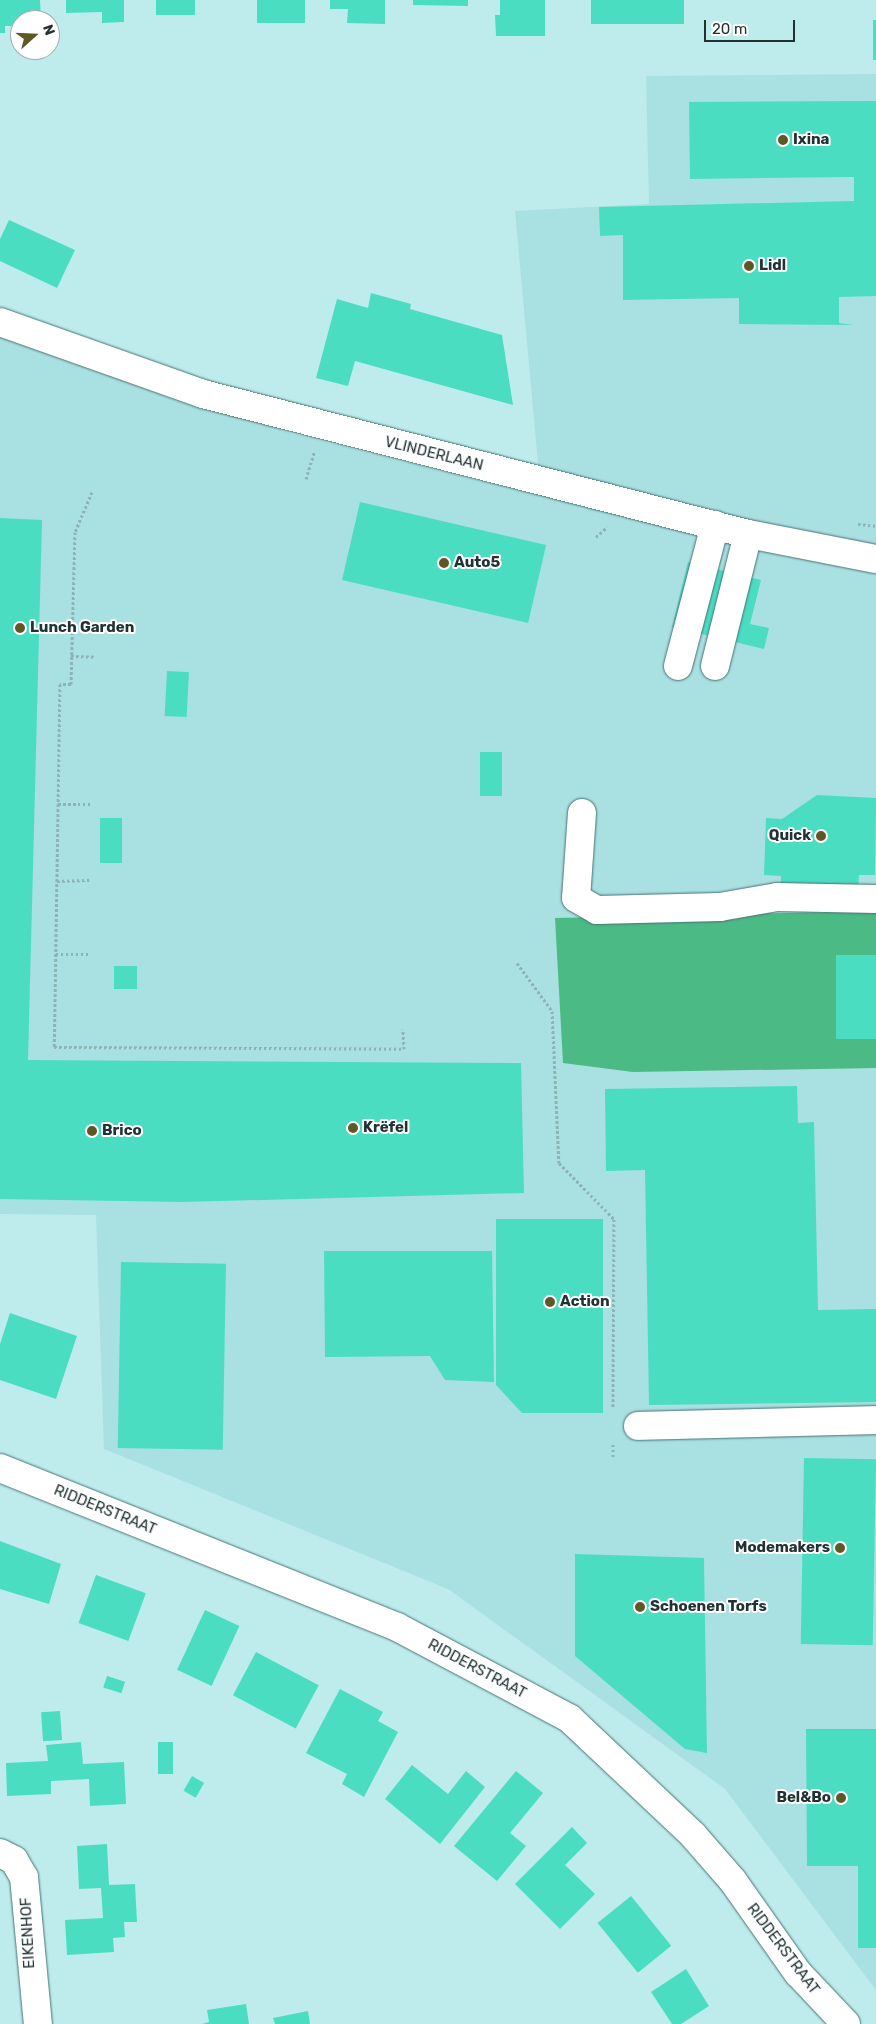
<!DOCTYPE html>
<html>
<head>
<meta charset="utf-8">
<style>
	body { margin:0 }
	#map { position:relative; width:876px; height:2024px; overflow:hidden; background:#beecec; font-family:Rubik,sans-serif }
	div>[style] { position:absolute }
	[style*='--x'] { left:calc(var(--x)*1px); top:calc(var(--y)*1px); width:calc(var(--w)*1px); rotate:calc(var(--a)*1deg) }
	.built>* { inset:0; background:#a9e0e1 }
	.forest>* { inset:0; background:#4cba84 }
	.building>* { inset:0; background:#4bddc2; transform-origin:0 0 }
	.path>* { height:3px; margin-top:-1.5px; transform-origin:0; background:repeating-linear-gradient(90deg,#8db3b3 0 2.5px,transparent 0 5px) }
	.roads { filter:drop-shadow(0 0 1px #487273) drop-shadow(0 0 1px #487273) }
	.minor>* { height:28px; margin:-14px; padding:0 14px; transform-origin:14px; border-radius:14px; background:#fff }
	.dots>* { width:14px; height:14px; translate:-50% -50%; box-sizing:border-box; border:2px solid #fff; border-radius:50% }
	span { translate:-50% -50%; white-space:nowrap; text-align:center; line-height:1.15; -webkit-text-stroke:4px #fff; paint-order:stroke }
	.poi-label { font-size:15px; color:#203232; font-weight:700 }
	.left { translate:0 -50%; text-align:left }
	.right { translate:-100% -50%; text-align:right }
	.street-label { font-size:15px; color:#203232 }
	.north { position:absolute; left:10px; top:10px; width:50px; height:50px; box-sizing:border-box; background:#fff; border:1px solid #a6adad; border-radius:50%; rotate:70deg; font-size:14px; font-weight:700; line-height:20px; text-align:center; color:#203232 }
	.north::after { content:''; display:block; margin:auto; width:18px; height:22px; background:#5f5724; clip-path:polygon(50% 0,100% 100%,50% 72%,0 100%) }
	.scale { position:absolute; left:704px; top:20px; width:91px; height:22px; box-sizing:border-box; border:2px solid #203232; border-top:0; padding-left:6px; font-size:15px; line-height:18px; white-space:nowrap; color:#203232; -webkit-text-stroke:4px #fff; paint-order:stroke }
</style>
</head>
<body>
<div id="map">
	<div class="built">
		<div style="clip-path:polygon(876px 74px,876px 1990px,725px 1789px,448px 1589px,104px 1449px,96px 1215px,0 1214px,0 334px,290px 433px,541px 496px,515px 211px,649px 204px,646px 76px)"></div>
	</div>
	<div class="forest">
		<div style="clip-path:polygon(876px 911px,876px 1068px,633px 1072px,563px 1063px,555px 918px)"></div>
	</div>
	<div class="building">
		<div style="clip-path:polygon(0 0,40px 0,41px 20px,20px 20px,20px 26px,5px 26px,5px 33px,0 33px)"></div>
		<div style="clip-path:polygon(66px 0,124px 0,124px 22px,102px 23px,102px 12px,66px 13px)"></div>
		<div style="left:156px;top:0;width:39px;height:15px"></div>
		<div style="left:257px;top:0;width:48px;height:23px"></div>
		<div style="clip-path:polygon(330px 0,385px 0,385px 24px,347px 23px,348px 9px,330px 9px)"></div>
		<div style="clip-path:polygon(413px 0,468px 0,468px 6px,413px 5px)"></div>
		<div style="clip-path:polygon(500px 0,545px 0,545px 36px,496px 36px,495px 15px,500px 15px)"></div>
		<div style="left:591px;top:0;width:93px;height:24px"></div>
		<div style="left:873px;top:20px;width:3px;height:40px"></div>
		<div style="clip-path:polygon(876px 101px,876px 296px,839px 297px,839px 323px,853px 325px,739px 324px,739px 298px,623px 300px,623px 235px,600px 236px,599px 207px,854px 201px,854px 177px,690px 179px,689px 102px)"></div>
		<div style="clip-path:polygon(9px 220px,75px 250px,57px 288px,0 261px,0 239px)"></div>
		<div style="clip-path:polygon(371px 293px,411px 304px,410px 309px,502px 335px,513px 405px,355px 361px,348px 386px,316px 378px,337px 299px,368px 308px)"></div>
		<div style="left:360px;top:502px;width:191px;height:80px;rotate:13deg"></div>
		<div style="clip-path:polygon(0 518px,42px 520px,28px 1060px,521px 1063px,524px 1193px,183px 1202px,0 1199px)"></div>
		<div style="clip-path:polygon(688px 562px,761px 580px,750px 624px,769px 628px,764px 649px,672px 627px)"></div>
		<div style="left:167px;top:671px;width:22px;height:45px;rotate:3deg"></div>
		<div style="left:480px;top:752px;width:22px;height:44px"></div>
		<div style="clip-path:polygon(817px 795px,876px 798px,875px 875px,859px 875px,858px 892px,781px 889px,781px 876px,764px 875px,766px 818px,782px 819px)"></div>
		<div style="left:100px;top:818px;width:22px;height:45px"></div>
		<div style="left:876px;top:955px;width:84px;height:40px;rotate:90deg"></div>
		<div style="left:137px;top:966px;width:23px;height:23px;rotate:90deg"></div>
		<div style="clip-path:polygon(797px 1086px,798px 1123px,814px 1122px,818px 1310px,876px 1309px,876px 1402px,649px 1405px,645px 1170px,606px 1171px,605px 1089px)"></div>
		<div style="clip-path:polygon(496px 1219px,603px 1219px,603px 1413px,522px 1413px,496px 1385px)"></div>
		<div style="clip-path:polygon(324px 1251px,492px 1251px,494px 1382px,445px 1380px,430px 1356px,325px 1357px)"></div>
		<div style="left:121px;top:1262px;width:105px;height:186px;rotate:1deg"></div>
		<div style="clip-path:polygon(10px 1313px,77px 1336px,56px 1399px,0 1380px,0 1344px)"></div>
		<div style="left:804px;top:1458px;width:72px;height:186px;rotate:1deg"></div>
		<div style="clip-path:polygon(0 1541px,61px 1564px,49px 1604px,0 1589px)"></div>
		<div style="clip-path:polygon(575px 1554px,704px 1558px,707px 1753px,685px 1749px,575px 1656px)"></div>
		<div style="left:96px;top:1575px;width:53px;height:51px;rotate:20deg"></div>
		<div style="left:205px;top:1610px;width:38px;height:66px;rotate:25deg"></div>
		<div style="left:256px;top:1652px;width:71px;height:49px;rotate:28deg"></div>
		<div style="left:107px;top:1676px;width:19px;height:12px;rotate:18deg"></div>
		<div style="clip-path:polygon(340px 1689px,383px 1712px,378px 1721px,398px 1732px,364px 1797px,342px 1784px,347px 1774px,306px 1753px)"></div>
		<div style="left:60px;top:1711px;width:29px;height:19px;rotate:86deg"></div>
		<div style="clip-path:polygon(806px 1729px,876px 1729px,876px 1948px,858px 1948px,858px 1866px,807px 1866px)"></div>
		<div style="clip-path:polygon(81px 1742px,83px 1764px,124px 1762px,126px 1804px,90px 1806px,89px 1779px,51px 1781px,51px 1794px,7px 1796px,6px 1763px,48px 1761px,46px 1745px)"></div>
		<div style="left:158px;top:1742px;width:15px;height:32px"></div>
		<div style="clip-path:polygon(412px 1765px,448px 1794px,466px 1771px,485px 1787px,440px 1844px,385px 1799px)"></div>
		<div style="clip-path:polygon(516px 1771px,543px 1793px,510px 1833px,526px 1846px,497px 1881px,454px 1846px)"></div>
		<div style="left:192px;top:1776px;width:14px;height:17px;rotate:30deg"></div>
		<div style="clip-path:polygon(572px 1827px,587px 1843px,565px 1865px,595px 1894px,560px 1929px,515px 1884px)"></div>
		<div style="clip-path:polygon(107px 1844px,109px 1885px,135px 1884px,137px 1922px,124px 1922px,125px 1937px,113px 1938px,114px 1952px,67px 1955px,65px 1920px,103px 1918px,101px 1888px,79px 1889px,77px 1846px)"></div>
		<div style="left:631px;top:1896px;width:64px;height:43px;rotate:51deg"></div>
		<div style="clip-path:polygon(686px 1969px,709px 2006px,681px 2024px,672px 2024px,651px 1992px)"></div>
		<div style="clip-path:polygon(246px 2004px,249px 2024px,202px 2024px,209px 2022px,207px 2010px)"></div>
		<div style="clip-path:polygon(308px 2011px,310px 2024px,275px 2024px,273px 2018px)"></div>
	</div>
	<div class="path">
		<div style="--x:306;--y:479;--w:28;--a:-73"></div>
		<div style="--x:92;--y:492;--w:43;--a:113"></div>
		<div style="--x:75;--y:532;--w:152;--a:91.5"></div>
		<div style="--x:71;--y:684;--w:11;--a:180"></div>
		<div style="--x:60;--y:684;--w:363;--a:90.9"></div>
		<div style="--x:54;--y:1047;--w:350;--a:0.3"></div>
		<div style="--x:404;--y:1049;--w:20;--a:-93"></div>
		<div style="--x:858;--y:524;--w:18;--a:6"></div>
		<div style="--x:596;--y:537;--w:15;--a:-42"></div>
		<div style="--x:71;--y:656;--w:24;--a:2"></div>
		<div style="--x:58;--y:804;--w:35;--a:0"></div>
		<div style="--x:57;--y:881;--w:34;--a:-2"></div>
		<div style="--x:56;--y:954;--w:32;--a:0"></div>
		<div style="--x:517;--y:963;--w:59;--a:53.9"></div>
		<div style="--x:552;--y:1011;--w:152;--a:87.4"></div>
		<div style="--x:559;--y:1163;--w:78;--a:45.5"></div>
		<div style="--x:614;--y:1219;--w:189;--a:90.3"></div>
		<div style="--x:613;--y:1457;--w:15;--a:-90"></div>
	</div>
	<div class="roads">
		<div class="minor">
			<div style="--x:0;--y:322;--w:215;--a:19.5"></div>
			<div style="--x:203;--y:394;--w:563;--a:14.41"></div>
			<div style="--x:748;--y:534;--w:130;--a:11.1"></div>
			<div style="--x:678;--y:666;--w:146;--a:-75.3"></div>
			<div style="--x:715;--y:666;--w:136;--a:-76"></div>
			<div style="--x:582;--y:813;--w:85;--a:94"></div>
			<div style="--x:576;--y:898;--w:24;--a:30"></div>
			<div style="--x:597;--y:910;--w:123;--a:-1.4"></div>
			<div style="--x:720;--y:907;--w:58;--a:-10"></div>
			<div style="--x:777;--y:897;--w:99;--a:1.2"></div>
			<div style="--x:638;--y:1426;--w:238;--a:-1.4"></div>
			<div style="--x:0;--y:1468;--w:428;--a:21.8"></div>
			<div style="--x:397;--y:1627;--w:195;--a:27.9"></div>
			<div style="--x:569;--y:1718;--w:170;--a:43.3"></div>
			<div style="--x:693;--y:1835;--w:61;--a:49"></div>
			<div style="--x:733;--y:1881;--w:113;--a:54.8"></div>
			<div style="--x:798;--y:1973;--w:70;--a:46.7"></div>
			<div style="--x:0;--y:1853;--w:16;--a:27"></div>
			<div style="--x:14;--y:1860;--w:20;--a:60"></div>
			<div style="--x:24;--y:1877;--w:148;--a:84.6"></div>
		</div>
	</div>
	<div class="dots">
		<div style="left:783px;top:140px;background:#5f5724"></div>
		<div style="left:749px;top:266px;background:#5f5724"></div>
		<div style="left:444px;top:563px;background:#5f5724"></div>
		<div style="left:20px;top:628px;background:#5f5724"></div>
		<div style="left:821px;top:836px;background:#5f5724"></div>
		<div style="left:353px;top:1128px;background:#5f5724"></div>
		<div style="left:92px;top:1131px;background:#5f5724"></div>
		<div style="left:550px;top:1302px;background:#5f5724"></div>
		<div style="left:840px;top:1548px;background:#5f5724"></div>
		<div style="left:640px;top:1607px;background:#5f5724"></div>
		<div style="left:841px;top:1798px;background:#5f5724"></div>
	</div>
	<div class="poi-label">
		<span class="left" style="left:793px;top:140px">Ixina</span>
		<span class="left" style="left:759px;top:266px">Lidl</span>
		<span class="left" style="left:454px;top:563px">Auto5</span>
		<span class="left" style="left:30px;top:628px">Lunch Garden</span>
		<span class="right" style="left:811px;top:836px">Quick</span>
		<span class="left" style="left:363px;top:1128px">Krëfel</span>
		<span class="left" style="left:102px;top:1131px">Brico</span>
		<span class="left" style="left:560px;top:1302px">Action</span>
		<span class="right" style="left:830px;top:1548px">Modemakers</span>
		<span class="left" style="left:650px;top:1607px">Schoenen Torfs</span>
		<span class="right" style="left:831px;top:1798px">Bel&amp;Bo</span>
	</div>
	<div class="street-label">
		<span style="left:434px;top:454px;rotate:14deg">VLINDERLAAN</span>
		<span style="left:105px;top:1510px;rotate:22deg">RIDDERSTRAAT</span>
		<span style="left:477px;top:1669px;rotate:28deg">RIDDERSTRAAT</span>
		<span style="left:28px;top:1933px;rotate:-93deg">EIKENHOF</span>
		<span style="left:783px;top:1949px;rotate:53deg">RIDDERSTRAAT</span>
	</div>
	<div class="north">N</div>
	<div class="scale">20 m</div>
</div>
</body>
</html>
